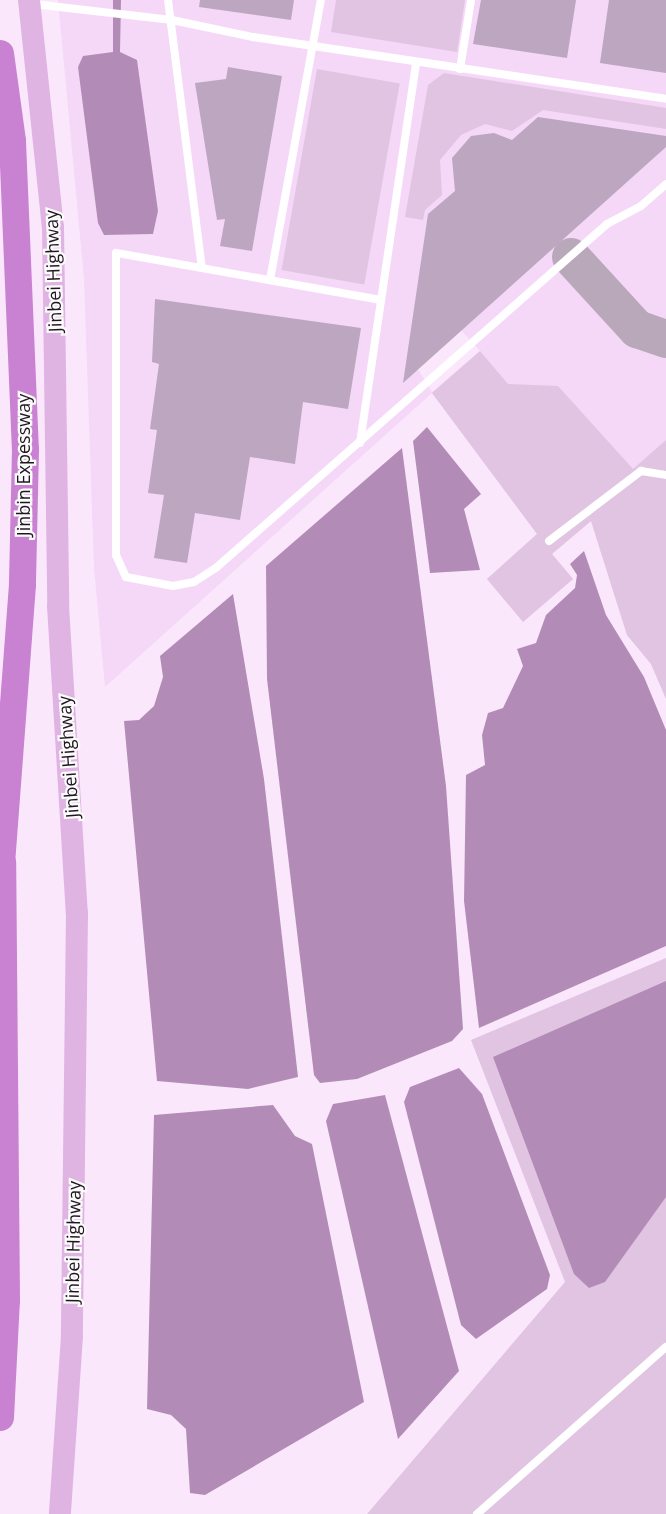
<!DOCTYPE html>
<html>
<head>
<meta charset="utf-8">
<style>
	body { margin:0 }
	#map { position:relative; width:666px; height:1514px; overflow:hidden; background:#fbe7fc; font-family:"Open Sans",sans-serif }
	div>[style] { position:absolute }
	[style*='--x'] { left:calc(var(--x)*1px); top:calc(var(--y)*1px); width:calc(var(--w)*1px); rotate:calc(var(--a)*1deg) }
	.built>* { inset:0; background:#f5d7f8 }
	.green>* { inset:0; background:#e0c4e2; transform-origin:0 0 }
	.water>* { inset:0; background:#b28cb6 }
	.taxiway>* { height:38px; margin:-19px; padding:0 19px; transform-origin:19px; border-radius:19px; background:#b9a8ba }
	.building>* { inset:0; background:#bda6bf }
	.service>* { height:8px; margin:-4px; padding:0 4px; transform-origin:4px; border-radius:4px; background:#fff }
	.primary>* { height:22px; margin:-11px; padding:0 11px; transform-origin:11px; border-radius:11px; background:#dfb4e3 }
	.motorway>* { height:27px; margin:-13.5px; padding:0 13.5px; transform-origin:13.5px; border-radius:13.5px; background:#c982d1 }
	span { translate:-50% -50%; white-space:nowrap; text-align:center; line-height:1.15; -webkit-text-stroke:4.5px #fbfbfb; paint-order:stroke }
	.street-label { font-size:18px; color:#1f161f }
</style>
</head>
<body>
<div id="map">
	<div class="built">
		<div style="clip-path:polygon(evenodd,58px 0,666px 0,666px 699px,651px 664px,627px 635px,591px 521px,552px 554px,573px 579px,523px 622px,487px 579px,537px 534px,432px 393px,105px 687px,94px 568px,84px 279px,58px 0,461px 330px,480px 351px,432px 392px,418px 369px,461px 330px)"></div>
	</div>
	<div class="green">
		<div style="clip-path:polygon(336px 0,465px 0,457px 52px,331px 32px)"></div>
		<div style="left:317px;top:69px;width:84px;height:204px;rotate:10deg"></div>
		<div style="clip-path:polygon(444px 73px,666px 108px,666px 129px,543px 110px,512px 131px,485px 124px,461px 135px,440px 160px,442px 195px,425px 210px,423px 220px,405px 217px,428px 85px)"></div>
		<div style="clip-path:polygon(480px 351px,508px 384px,558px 386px,633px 469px,666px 440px,666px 699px,651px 664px,627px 635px,591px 521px,552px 554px,573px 579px,523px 622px,487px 579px,537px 534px,432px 393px)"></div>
		<div style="clip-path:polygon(666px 958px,666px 1514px,367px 1514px,565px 1282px,471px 1040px)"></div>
	</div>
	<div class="water">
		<div style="clip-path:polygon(113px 0,121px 0,120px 52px,137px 60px,158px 211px,153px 234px,104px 235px,98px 223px,78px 67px,83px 56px,113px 52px)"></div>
		<div style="clip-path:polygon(427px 427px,481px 494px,464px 509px,480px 570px,430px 573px,413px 441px)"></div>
		<div style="clip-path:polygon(402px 448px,446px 786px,463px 1029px,452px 1041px,357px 1079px,320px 1083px,314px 1075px,267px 679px,266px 566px)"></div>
		<div style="clip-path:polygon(584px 551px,606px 615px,644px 677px,666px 730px,666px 946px,479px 1028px,464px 901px,466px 775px,485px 765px,482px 735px,488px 713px,503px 708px,523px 666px,517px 649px,536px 643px,546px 615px,575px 588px,577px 575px,570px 564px)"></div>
		<div style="clip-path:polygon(233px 594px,264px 779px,298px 1077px,248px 1089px,157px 1081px,124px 721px,139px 720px,154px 706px,163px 677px,160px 656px)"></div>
		<div style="clip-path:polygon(666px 981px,666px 1197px,605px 1282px,589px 1288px,574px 1274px,493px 1057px)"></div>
		<div style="clip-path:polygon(459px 1068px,482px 1094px,550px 1275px,547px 1289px,476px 1339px,461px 1325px,404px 1102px,410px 1087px)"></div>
		<div style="clip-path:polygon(385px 1095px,459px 1371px,398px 1439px,326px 1121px,333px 1104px)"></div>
		<div style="clip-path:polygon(273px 1105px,295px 1136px,312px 1144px,364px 1402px,205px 1495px,190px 1493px,186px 1429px,171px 1415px,147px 1409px,154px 1115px)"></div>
	</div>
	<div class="taxiway">
		<div style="--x:571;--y:257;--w:98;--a:47.5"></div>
		<div style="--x:637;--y:329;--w:31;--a:19"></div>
	</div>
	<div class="building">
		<div style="clip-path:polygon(200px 0,294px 0,291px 20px,199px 7px)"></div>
		<div style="clip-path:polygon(481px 0,576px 0,567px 58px,473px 44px)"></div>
		<div style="clip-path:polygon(609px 0,666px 0,666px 73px,600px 63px)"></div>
		<div style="clip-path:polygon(228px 67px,282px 76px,252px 251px,220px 246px,225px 219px,217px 220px,195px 83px,226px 79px)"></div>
		<div style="clip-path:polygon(538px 117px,666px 136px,666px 147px,403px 383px,428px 214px,455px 191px,452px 158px,471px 136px,494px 133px,512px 140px)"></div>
		<div style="clip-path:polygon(155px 299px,361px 328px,348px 409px,303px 402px,295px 464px,250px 457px,240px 520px,195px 513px,187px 563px,154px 558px,164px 495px,148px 493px,157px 430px,150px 429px,159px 364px,152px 362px)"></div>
	</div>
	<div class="service">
		<div style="--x:168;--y:0;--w:270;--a:82.8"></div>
		<div style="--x:33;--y:4;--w:140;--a:6.6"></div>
		<div style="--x:172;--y:20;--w:83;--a:11.9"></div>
		<div style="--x:253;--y:37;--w:418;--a:8.5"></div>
		<div style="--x:460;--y:69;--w:70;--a:-80.9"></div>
		<div style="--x:270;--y:280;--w:285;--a:-79.7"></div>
		<div style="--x:381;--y:300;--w:269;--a:-169.9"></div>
		<div style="--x:116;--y:253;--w:302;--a:90"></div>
		<div style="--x:116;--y:555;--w:24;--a:66"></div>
		<div style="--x:126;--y:577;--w:48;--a:10.8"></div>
		<div style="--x:173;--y:586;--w:21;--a:-11"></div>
		<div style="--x:194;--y:582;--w:27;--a:-33"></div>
		<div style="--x:217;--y:567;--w:519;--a:-41.33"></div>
		<div style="--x:607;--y:224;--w:38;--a:-28"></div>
		<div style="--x:641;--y:206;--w:33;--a:-41"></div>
		<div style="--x:360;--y:443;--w:384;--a:-81.6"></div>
		<div style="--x:549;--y:541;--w:116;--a:-37.3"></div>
		<div style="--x:641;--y:471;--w:25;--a:9"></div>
		<div style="--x:477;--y:1514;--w:252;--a:-41.5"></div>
	</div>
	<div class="primary">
		<div style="--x:29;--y:0;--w:228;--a:84"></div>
		<div style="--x:53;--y:227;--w:379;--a:89.2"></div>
		<div style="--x:58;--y:606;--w:308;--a:86.5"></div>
		<div style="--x:77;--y:913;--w:423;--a:90.7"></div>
		<div style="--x:72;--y:1336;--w:178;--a:93.9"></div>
	</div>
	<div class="motorway">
		<div style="--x:0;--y:53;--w:89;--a:82.2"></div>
		<div style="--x:12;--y:141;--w:308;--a:87.6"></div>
		<div style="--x:25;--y:449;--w:135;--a:91.3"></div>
		<div style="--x:22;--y:584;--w:295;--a:94.3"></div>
		<div style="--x:0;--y:1417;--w:117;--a:-87.1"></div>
		<div style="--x:6;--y:1300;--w:438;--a:-90.5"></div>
	</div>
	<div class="street-label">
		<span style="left:53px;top:271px;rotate:-92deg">Jinbei Highway</span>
		<span style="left:23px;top:465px;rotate:-90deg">Jinbin Expessway</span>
		<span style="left:68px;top:757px;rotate:-94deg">Jinbei Highway</span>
		<span style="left:73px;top:1242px;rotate:-89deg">Jinbei Highway</span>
	</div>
</div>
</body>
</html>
